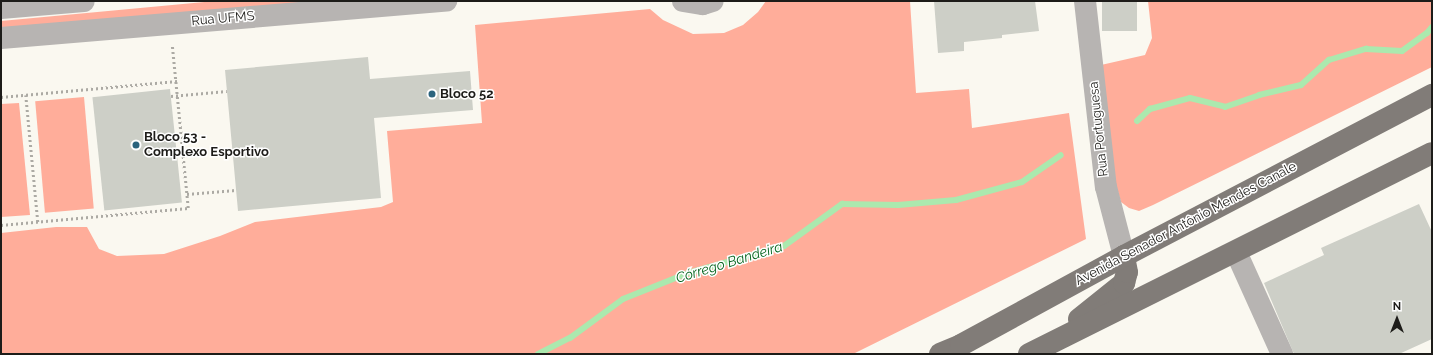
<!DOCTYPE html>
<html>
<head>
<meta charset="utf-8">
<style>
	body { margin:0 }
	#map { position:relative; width:1433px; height:355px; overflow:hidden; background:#faf8f0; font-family:Raleway,sans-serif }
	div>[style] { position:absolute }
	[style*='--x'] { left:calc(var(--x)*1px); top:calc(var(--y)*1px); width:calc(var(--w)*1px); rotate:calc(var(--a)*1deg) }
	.green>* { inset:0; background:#ffad9a; transform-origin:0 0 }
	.stream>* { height:6px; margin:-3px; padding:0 3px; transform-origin:3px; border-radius:3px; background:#abe9ae }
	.building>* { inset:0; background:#cdcfc7; transform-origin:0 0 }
	.path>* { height:2.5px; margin-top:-1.25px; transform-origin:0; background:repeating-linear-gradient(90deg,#acaaa4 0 2px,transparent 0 5px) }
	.minor>* { height:22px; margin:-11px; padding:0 11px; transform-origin:11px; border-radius:11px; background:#b7b4b2 }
	.major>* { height:22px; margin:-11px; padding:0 11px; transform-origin:11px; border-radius:11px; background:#817c78 }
	.dots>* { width:11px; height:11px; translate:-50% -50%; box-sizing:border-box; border:2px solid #fff; border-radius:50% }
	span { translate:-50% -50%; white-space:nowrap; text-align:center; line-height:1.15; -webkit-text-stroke:3px #fff; paint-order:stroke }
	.street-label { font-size:13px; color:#1d1c19 }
	.poi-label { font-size:13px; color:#1d1c19; font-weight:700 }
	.left { translate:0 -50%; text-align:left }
	.water-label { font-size:14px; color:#04641d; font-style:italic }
	.frame { position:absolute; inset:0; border:2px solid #1d1c19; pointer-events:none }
	.north { position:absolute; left:1377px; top:299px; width:40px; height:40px; -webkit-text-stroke:3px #fff; paint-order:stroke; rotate:0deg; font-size:11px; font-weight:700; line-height:16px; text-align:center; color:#1d1c19 }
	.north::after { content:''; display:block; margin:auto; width:14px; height:18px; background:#1d1c19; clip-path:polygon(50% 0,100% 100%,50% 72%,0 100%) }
</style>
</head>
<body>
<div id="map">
	<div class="green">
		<div style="clip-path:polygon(215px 1px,329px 1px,1px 31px,1px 21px)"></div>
		<div style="clip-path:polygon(766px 1px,910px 1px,916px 93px,969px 89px,972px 128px,1069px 113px,1086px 239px,853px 354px,1px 354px,1px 233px,56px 227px,87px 227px,99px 249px,117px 256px,164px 254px,220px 236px,255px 222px,381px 207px,393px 202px,387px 131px,482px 123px,475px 25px,650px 9px,663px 20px,693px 34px,724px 33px,743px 25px,758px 12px)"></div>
		<div style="clip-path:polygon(1148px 1px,1432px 1px,1432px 67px,1153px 205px,1139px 211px,1129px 208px,1121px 202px,1114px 178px,1101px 65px,1145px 55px,1152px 38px)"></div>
		<div style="left:84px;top:97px;width:112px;height:49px;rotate:85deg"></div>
		<div style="clip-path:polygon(19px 103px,30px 215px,1px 217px,1px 104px)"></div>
	</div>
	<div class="stream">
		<div style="--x:1137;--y:121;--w:18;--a:-43"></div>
		<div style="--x:1150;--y:109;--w:41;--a:-15.4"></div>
		<div style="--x:1190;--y:98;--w:36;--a:14"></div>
		<div style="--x:1225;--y:107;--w:36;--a:-19"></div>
		<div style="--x:1259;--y:95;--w:43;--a:-13.4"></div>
		<div style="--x:1301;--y:85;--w:38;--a:-42"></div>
		<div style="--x:1329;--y:60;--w:39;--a:-17"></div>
		<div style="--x:1366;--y:49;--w:36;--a:3"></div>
		<div style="--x:1402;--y:51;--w:31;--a:-36"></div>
		<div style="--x:1427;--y:33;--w:8;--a:-50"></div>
		<div style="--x:538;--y:354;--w:36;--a:-27"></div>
		<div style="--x:570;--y:338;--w:66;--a:-36.3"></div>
		<div style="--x:623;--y:299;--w:70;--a:-21.8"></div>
		<div style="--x:688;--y:273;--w:100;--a:-15.7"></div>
		<div style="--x:784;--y:246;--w:72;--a:-35.9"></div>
		<div style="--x:842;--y:204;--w:56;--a:1"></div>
		<div style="--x:898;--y:205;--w:58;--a:-4.9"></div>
		<div style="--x:956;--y:200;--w:68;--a:-15.3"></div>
		<div style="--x:1022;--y:182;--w:47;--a:-34.7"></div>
	</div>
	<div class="building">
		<div style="clip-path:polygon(934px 1px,1035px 1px,1039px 31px,1002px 35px,1002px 38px,964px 42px,964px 51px,938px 53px)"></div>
		<div style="left:1102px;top:1px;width:35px;height:30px"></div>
		<div style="clip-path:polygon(368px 57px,370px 79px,470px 71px,473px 110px,374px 118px,381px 198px,238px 211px,225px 70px)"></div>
		<div style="left:170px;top:89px;width:114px;height:78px;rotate:84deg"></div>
		<div style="clip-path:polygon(1419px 204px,1432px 232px,1432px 339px,1399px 354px,1294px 354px,1264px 283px,1324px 255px,1321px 248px)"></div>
	</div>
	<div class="path">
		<div style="--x:26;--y:95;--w:128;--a:84.6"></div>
		<div style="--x:171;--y:96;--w:56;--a:-5.1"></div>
		<div style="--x:1;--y:97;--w:177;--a:-5.2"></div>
		<div style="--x:187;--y:194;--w:49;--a:-4.7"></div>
		<div style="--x:1;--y:225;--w:188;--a:-5.2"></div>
		<div style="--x:188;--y:208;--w:164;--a:-95.6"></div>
	</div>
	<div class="minor">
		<div style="--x:683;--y:1;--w:20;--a:9"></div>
		<div style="--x:703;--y:4;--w:10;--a:-17"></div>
		<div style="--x:1085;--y:1;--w:187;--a:83.6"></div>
		<div style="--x:1106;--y:187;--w:71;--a:75.4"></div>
		<div style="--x:1;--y:8;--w:83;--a:-4.8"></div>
		<div style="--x:1;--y:38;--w:447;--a:-4.8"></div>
		<div style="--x:1236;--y:252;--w:112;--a:65.7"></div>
	</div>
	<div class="major">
		<div style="--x:1079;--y:319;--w:58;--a:-38.7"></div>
		<div style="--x:1124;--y:283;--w:11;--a:-75"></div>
		<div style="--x:1127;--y:272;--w:16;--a:-101"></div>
		<div style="--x:940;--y:354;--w:23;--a:-23"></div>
		<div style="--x:961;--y:345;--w:186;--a:-28.6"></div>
		<div style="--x:1124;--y:256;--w:348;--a:-27.6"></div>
		<div style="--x:1029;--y:354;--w:450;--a:-26.5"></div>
	</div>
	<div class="dots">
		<div style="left:432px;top:94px;background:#2b647e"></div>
		<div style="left:136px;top:145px;background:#2b647e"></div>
	</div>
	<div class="street-label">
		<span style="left:223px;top:19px;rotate:-5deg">Rua UFMS</span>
		<span style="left:1099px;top:129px;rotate:-96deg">Rua Portuguesa</span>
		<span style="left:1186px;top:224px;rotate:-28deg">Avenida Senador Antônio Mendes Canale</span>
	</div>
	<div class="poi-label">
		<span class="left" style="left:440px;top:94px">Bloco 52</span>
		<span class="left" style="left:144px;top:145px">Bloco 53 -<br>Complexo Esportivo</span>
	</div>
	<div class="water-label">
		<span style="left:729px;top:262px;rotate:-17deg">Córrego Bandeira</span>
	</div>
	<div class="frame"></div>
	<div class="north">N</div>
</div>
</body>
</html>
